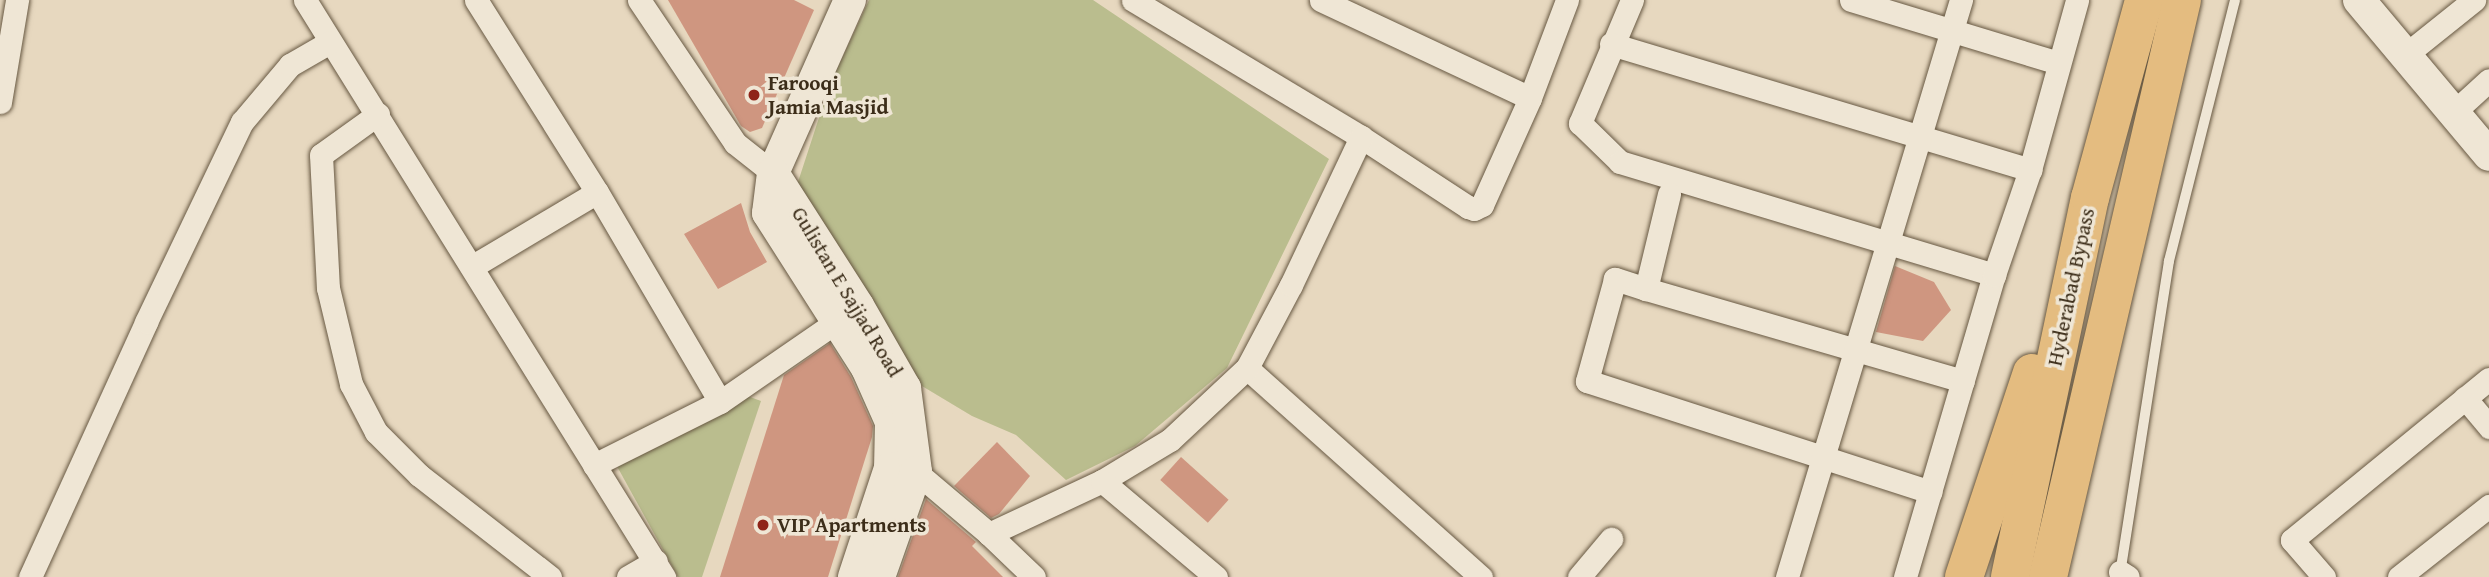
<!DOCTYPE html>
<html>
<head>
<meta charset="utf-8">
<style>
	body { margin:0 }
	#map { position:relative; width:2489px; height:577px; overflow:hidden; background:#e7d8bf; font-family:"Gentium Book Plus",serif }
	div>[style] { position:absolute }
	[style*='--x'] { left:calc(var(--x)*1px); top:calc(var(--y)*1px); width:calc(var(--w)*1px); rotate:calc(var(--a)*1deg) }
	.green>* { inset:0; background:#babd8e }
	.building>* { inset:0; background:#cf9680; transform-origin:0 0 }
	.roads { filter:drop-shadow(0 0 2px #675842) drop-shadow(0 0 2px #675842) }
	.lane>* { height:10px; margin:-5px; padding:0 5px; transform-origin:5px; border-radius:5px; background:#efe6d5 }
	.street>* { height:23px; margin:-11.5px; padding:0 11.5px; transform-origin:11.5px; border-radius:11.5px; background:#efe6d5 }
	.secondary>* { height:32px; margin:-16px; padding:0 16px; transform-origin:16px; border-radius:16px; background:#efe6d5 }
	.highway>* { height:38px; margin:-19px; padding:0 19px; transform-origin:19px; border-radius:19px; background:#e4bc80 }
	.dots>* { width:19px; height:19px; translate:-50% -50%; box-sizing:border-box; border:4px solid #efe6d5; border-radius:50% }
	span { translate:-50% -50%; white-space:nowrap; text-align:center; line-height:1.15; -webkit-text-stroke:7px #efe6d5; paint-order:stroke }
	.poi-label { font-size:21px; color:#3c2d19; font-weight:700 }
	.left { translate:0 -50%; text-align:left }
	.street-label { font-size:21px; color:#3c2d19 }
</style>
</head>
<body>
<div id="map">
	<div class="green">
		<div style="clip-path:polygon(869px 0,1093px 0,1329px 159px,1227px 368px,1135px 446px,1066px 480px,1016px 435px,972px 416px,922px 386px,797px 185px,830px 84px)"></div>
		<div style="clip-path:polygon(742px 394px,761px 401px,702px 577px,678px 577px,613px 459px)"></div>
	</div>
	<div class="building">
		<div style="clip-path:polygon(668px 0,794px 0,814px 10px,762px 128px,750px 132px,741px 126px)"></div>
		<div style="clip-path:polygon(741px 203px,750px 232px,767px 262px,718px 289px,684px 234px)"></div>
		<div style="clip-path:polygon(1895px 266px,1934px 282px,1951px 310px,1923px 341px,1876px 332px)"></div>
		<div style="clip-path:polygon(830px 343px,851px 377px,873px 426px,872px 437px,828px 577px,720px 577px,784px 375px)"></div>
		<div style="clip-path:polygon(997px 442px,1030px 476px,999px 514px,991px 518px,954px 486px)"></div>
		<div style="left:1181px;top:457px;width:64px;height:31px;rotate:42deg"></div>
		<div style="clip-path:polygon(926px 499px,976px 542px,972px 546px,1003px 577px,898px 577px)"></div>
	</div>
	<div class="roads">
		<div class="lane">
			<div style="--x:2120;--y:574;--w:317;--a:-81.1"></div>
			<div style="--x:2169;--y:261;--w:269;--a:-75.8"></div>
		</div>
		<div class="street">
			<div style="--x:305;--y:0;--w:680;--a:58.11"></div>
			<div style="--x:476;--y:0;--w:227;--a:57.8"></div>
			<div style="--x:597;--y:192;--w:243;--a:59.6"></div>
			<div style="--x:639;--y:0;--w:172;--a:56.1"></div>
			<div style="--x:735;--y:143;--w:48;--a:38.3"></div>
			<div style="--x:1133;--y:0;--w:266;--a:31"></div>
			<div style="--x:1361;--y:137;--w:128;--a:33.2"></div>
			<div style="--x:1468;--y:207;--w:6;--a:18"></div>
			<div style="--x:1474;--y:209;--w:9;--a:-27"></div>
			<div style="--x:1482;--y:205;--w:117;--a:-65.8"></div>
			<div style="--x:1530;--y:98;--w:231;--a:-154.9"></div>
			<div style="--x:1632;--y:0;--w:134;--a:112.9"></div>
			<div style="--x:1580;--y:123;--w:56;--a:44.3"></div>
			<div style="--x:1620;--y:162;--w:391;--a:16.8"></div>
			<div style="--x:1851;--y:0;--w:217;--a:16.9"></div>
			<div style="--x:1611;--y:44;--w:438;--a:16.7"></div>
			<div style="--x:2404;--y:56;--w:90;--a:-38.7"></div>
			<div style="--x:1530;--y:98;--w:105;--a:-69.3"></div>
			<div style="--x:0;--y:102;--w:103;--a:-80.5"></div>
			<div style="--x:2454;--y:112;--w:47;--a:-42.4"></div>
			<div style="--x:378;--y:114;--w:70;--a:144.3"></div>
			<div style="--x:321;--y:155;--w:133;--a:87"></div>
			<div style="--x:328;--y:288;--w:99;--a:76.5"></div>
			<div style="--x:351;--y:384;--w:54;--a:62.5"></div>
			<div style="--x:376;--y:432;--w:61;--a:45"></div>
			<div style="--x:419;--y:475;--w:166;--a:37.9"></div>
			<div style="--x:1669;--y:194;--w:98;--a:103.6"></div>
			<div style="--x:1646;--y:289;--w:33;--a:-162"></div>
			<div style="--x:1615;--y:279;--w:106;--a:105.4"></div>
			<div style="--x:1587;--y:381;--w:361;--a:17.9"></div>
			<div style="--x:473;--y:266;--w:144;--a:-30.8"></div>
			<div style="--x:1646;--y:289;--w:330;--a:16.2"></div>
			<div style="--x:1247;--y:368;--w:314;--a:41.8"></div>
			<div style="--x:2465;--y:398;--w:38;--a:50"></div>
			<div style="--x:594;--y:465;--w:141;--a:-26.6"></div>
			<div style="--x:720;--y:402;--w:157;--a:-34.6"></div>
			<div style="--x:916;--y:472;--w:96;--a:40.3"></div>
			<div style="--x:989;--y:534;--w:125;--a:-25.1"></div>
			<div style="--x:1102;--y:481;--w:79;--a:-31.1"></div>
			<div style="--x:1170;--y:440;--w:105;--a:-43.1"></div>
			<div style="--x:1247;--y:368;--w:94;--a:-62.1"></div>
			<div style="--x:1291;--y:285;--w:164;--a:-64.7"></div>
			<div style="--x:1102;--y:481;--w:149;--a:40.1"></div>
			<div style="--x:989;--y:534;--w:62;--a:43.7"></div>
			<div style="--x:2120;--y:572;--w:9;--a:32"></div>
			<div style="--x:30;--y:577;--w:280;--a:-65.5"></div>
			<div style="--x:146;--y:322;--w:222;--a:-64.4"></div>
			<div style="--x:242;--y:122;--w:75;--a:-49.9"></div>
			<div style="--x:290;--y:65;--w:46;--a:-29.9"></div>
			<div style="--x:628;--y:577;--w:32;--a:-30"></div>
			<div style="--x:1579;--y:577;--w:50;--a:-49.9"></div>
			<div style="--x:1787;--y:577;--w:603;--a:-73.22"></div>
			<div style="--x:1905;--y:577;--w:315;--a:-73.6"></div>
			<div style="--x:1994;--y:275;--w:111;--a:-71.1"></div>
			<div style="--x:2030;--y:170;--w:176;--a:-74.5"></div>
			<div style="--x:2324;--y:577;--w:49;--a:-130.9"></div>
			<div style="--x:2292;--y:540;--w:254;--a:-39.3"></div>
			<div style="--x:2399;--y:577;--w:115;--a:-38.3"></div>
		</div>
		<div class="secondary">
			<div style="--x:850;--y:0;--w:189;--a:114"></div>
			<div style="--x:773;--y:173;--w:40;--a:97.1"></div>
			<div style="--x:768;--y:213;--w:184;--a:57.4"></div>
			<div style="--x:867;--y:368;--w:59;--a:66"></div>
			<div style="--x:891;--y:422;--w:46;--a:91.2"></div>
			<div style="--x:890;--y:468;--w:115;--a:108.3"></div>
			<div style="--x:2359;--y:0;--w:202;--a:50"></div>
			<div style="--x:773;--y:173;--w:158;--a:57.4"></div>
			<div style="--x:858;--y:306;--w:95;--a:60.2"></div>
			<div style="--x:905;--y:388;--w:85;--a:82.5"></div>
			<div style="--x:916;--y:472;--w:111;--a:109.4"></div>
		</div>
		<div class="highway">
			<div style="--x:1964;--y:577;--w:215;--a:-71.6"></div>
			<div style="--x:2010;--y:577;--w:387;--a:-78.1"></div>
			<div style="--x:2090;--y:198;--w:205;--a:-74.7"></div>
			<div style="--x:2048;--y:577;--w:592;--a:-76.93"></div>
		</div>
	</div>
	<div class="dots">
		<div style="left:754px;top:95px;background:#8f2418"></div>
		<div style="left:763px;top:525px;background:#8f2418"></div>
	</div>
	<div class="poi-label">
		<span class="left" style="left:768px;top:95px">Farooqi<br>Jamia Masjid</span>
		<span class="left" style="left:777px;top:525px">VIP Apartments</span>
	</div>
	<div class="street-label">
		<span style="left:2071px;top:287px;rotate:-78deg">Hyderabad Bypass</span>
		<span style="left:847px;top:292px;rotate:59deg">Gulistan E Sajjad Road</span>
	</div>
</div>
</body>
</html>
